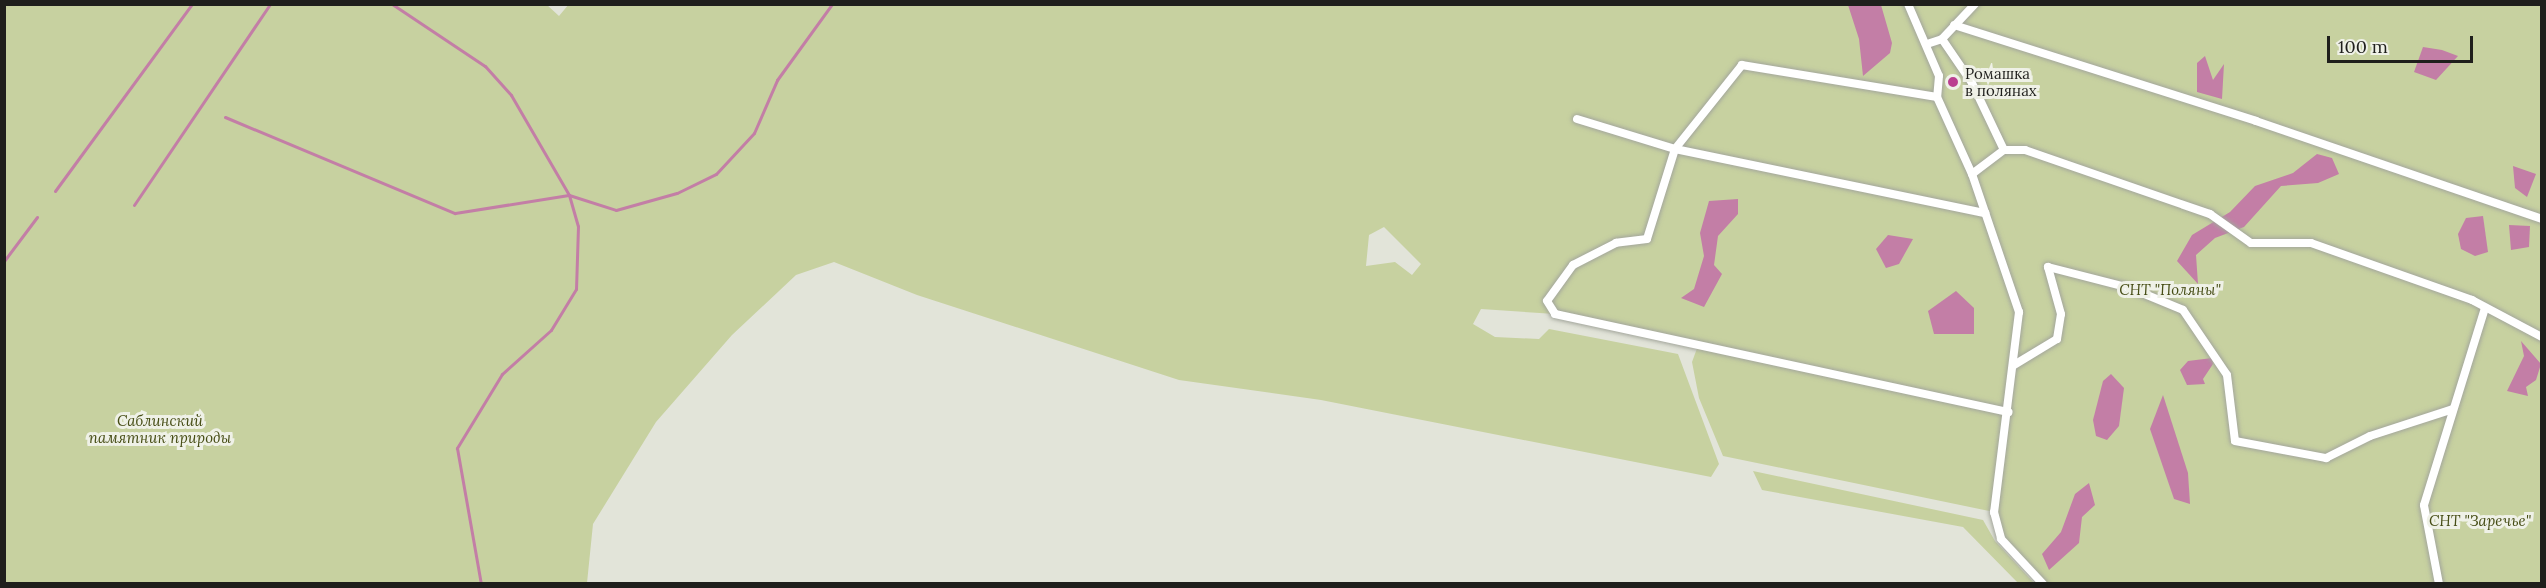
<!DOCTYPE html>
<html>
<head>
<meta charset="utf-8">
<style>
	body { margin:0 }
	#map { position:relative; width:2546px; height:588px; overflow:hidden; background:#e2e4d9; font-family:Lora,serif }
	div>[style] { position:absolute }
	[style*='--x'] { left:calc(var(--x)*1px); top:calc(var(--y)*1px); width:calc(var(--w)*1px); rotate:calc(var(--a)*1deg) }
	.green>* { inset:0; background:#c7d1a0 }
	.water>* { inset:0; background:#c37ea6 }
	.stream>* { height:3px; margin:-1.5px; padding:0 1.5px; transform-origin:1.5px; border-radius:1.5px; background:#c37ea6 }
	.roads { filter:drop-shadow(0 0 2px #a3a69c) drop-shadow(0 0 2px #a3a69c) }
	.minor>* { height:8px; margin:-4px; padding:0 4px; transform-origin:4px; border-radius:4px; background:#fff }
	.dots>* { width:16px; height:16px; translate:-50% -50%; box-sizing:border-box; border:3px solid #eff1e7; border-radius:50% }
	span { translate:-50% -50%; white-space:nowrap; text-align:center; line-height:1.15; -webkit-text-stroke:6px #eff1e7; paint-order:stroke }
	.poi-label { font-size:15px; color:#1f1f1c }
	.left { translate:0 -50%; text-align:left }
	.park-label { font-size:15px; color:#464d15; font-style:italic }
	.frame { position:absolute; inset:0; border:6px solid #1f1f1c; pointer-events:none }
	.scale { position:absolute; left:2327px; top:36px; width:146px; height:27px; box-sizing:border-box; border:3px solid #1f1f1c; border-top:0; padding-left:8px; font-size:18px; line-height:21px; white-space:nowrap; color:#1f1f1c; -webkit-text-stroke:4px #eff1e7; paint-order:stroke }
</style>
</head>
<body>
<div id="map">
	<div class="green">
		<div style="clip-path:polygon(evenodd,546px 4px,559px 16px,569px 4px,2541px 5px,2541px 583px,2043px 583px,2001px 539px,1994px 512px,1723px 456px,1699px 398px,1692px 362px,1699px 343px,1555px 314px,1481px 309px,1473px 324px,1495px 337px,1539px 339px,1549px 329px,1678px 354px,1719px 464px,1711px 477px,1321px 400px,1179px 380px,917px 295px,834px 262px,796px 275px,732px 335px,656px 422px,593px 524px,587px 583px,5px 583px,4px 5px,546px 4px,1384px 227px,1421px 264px,1412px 275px,1395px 262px,1366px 266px,1369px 235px,1384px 227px)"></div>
		<div style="clip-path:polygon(1753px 471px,1983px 520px,1995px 541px,2034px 583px,2018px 583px,1963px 527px,1762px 490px)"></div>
	</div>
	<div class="water">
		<div style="clip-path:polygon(1848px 5px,1881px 5px,1892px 43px,1890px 53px,1863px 76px,1859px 39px)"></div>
		<div style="clip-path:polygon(2423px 47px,2442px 50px,2458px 56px,2436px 80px,2414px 72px)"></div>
		<div style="clip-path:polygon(2205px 56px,2213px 80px,2224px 64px,2222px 99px,2197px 92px,2197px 63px)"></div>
		<div style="clip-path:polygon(2317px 154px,2332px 158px,2339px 174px,2318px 183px,2281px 186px,2244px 227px,2215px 238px,2196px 255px,2198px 284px,2177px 261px,2192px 235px,2230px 212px,2255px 186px,2293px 173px)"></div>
		<div style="clip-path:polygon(2513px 166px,2536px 174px,2527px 197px,2515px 188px)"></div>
		<div style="clip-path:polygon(1738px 199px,1738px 214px,1718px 236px,1714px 265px,1722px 274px,1704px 307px,1681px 298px,1694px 289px,1704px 256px,1700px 233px,1709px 201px)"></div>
		<div style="clip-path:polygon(2483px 216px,2488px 252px,2475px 256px,2461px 249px,2458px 234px,2466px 218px)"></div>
		<div style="clip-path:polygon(2509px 225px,2530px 226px,2529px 247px,2511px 250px)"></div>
		<div style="clip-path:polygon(1888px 235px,1913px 239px,1899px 264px,1886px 268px,1876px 249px)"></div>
		<div style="clip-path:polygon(1956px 291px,1974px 308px,1974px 334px,1934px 334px,1928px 311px)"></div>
		<div style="clip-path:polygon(2521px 341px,2541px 364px,2536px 380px,2526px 387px,2528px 396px,2507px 391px,2524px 356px)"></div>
		<div style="clip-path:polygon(2212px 358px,2213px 364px,2203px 379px,2205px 384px,2187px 385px,2180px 370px,2188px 361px)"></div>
		<div style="clip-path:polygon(2111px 374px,2124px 388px,2119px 426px,2107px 440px,2096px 436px,2093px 420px,2103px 381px)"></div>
		<div style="clip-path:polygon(2163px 395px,2188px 473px,2190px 504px,2174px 499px,2150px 429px)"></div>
		<div style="clip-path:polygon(2089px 483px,2095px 505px,2082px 517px,2079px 543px,2049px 570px,2042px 554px,2061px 532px,2075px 494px)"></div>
	</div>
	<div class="stream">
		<div style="--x:392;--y:4;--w:112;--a:33.7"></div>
		<div style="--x:485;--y:66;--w:39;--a:48"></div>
		<div style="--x:511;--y:95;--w:116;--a:59.9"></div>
		<div style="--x:569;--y:195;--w:32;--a:74"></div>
		<div style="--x:578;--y:226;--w:63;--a:91.8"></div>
		<div style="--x:576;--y:289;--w:48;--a:121.4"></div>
		<div style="--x:551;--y:330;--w:66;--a:138.1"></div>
		<div style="--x:502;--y:374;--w:87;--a:121.3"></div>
		<div style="--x:457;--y:448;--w:138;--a:80"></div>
		<div style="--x:225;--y:117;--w:249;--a:22.7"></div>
		<div style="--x:455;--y:213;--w:115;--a:-9"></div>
		<div style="--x:569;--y:195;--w:49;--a:17.7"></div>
		<div style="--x:616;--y:210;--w:63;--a:-15.6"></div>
		<div style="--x:677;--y:193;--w:43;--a:-26"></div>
		<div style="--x:716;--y:174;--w:56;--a:-47.2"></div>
		<div style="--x:754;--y:133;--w:58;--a:-66.5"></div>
		<div style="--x:777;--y:80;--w:94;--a:-54.1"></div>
		<div style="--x:55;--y:191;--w:232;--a:-53.8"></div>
		<div style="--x:134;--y:205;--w:243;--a:-55.9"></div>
		<div style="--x:4;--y:261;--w:55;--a:-53.1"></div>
	</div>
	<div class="roads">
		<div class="minor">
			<div style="--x:1908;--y:4;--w:78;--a:66.7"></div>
			<div style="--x:1939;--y:76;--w:21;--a:95"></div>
			<div style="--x:1937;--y:97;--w:85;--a:65.6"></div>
			<div style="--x:1972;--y:174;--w:146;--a:71.2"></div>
			<div style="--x:2019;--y:312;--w:202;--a:97.1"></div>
			<div style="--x:1994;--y:512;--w:28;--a:75"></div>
			<div style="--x:2001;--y:539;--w:62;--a:47"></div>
			<div style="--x:1954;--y:25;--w:317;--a:17.6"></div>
			<div style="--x:2256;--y:121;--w:302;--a:18.9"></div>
			<div style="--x:1942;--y:39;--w:53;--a:55.7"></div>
			<div style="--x:1972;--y:83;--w:74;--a:64.5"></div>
			<div style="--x:1927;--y:44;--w:16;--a:-18"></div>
			<div style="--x:1942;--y:39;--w:48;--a:-46.7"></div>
			<div style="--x:1937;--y:97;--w:198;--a:-170.7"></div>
			<div style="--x:1742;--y:65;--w:107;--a:128.6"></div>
			<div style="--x:1675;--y:149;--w:94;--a:107.3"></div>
			<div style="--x:1647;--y:239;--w:31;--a:173"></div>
			<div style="--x:1616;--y:243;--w:48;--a:152.9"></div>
			<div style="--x:1573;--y:265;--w:44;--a:125.8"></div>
			<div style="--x:1547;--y:301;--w:15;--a:58"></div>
			<div style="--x:1555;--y:314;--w:464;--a:12.2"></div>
			<div style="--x:1577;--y:119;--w:102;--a:17"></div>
			<div style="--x:1675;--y:149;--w:317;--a:11.7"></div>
			<div style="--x:1972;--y:174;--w:40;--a:-37"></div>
			<div style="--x:2004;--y:150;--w:21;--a:0"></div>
			<div style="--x:2025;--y:150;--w:196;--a:19.1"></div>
			<div style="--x:2210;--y:214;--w:50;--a:35.3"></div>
			<div style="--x:2251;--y:243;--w:60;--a:0"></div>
			<div style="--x:2311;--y:243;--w:171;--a:19.5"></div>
			<div style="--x:2472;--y:300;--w:79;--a:27.9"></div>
			<div style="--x:2014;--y:365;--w:50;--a:-31.2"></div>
			<div style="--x:2057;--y:339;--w:25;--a:-81"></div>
			<div style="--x:2061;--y:314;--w:49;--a:-105.5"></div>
			<div style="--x:2048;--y:267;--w:85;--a:14.4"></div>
			<div style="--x:2130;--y:288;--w:57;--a:22.5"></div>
			<div style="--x:2183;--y:310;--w:78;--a:55.9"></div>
			<div style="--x:2227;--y:375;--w:66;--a:83.1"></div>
			<div style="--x:2235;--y:441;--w:93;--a:10.6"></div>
			<div style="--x:2326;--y:458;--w:49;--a:-26.6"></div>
			<div style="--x:2370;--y:436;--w:87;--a:-18"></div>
			<div style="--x:2439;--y:584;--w:80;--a:-100.8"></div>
			<div style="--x:2424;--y:505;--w:206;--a:-72.8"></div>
		</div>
	</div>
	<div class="dots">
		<div style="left:1953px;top:82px;background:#bb3f90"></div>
	</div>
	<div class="poi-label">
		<span class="left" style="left:1965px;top:82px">Ромашка<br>в полянах</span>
	</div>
	<div class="park-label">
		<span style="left:2170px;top:290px">СНТ "Поляны"</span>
		<span style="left:160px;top:429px">Саблинский<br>памятник природы</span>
		<span style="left:2480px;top:521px">СНТ "Заречье"</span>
	</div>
	<div class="frame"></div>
	<div class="scale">100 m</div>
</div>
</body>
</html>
